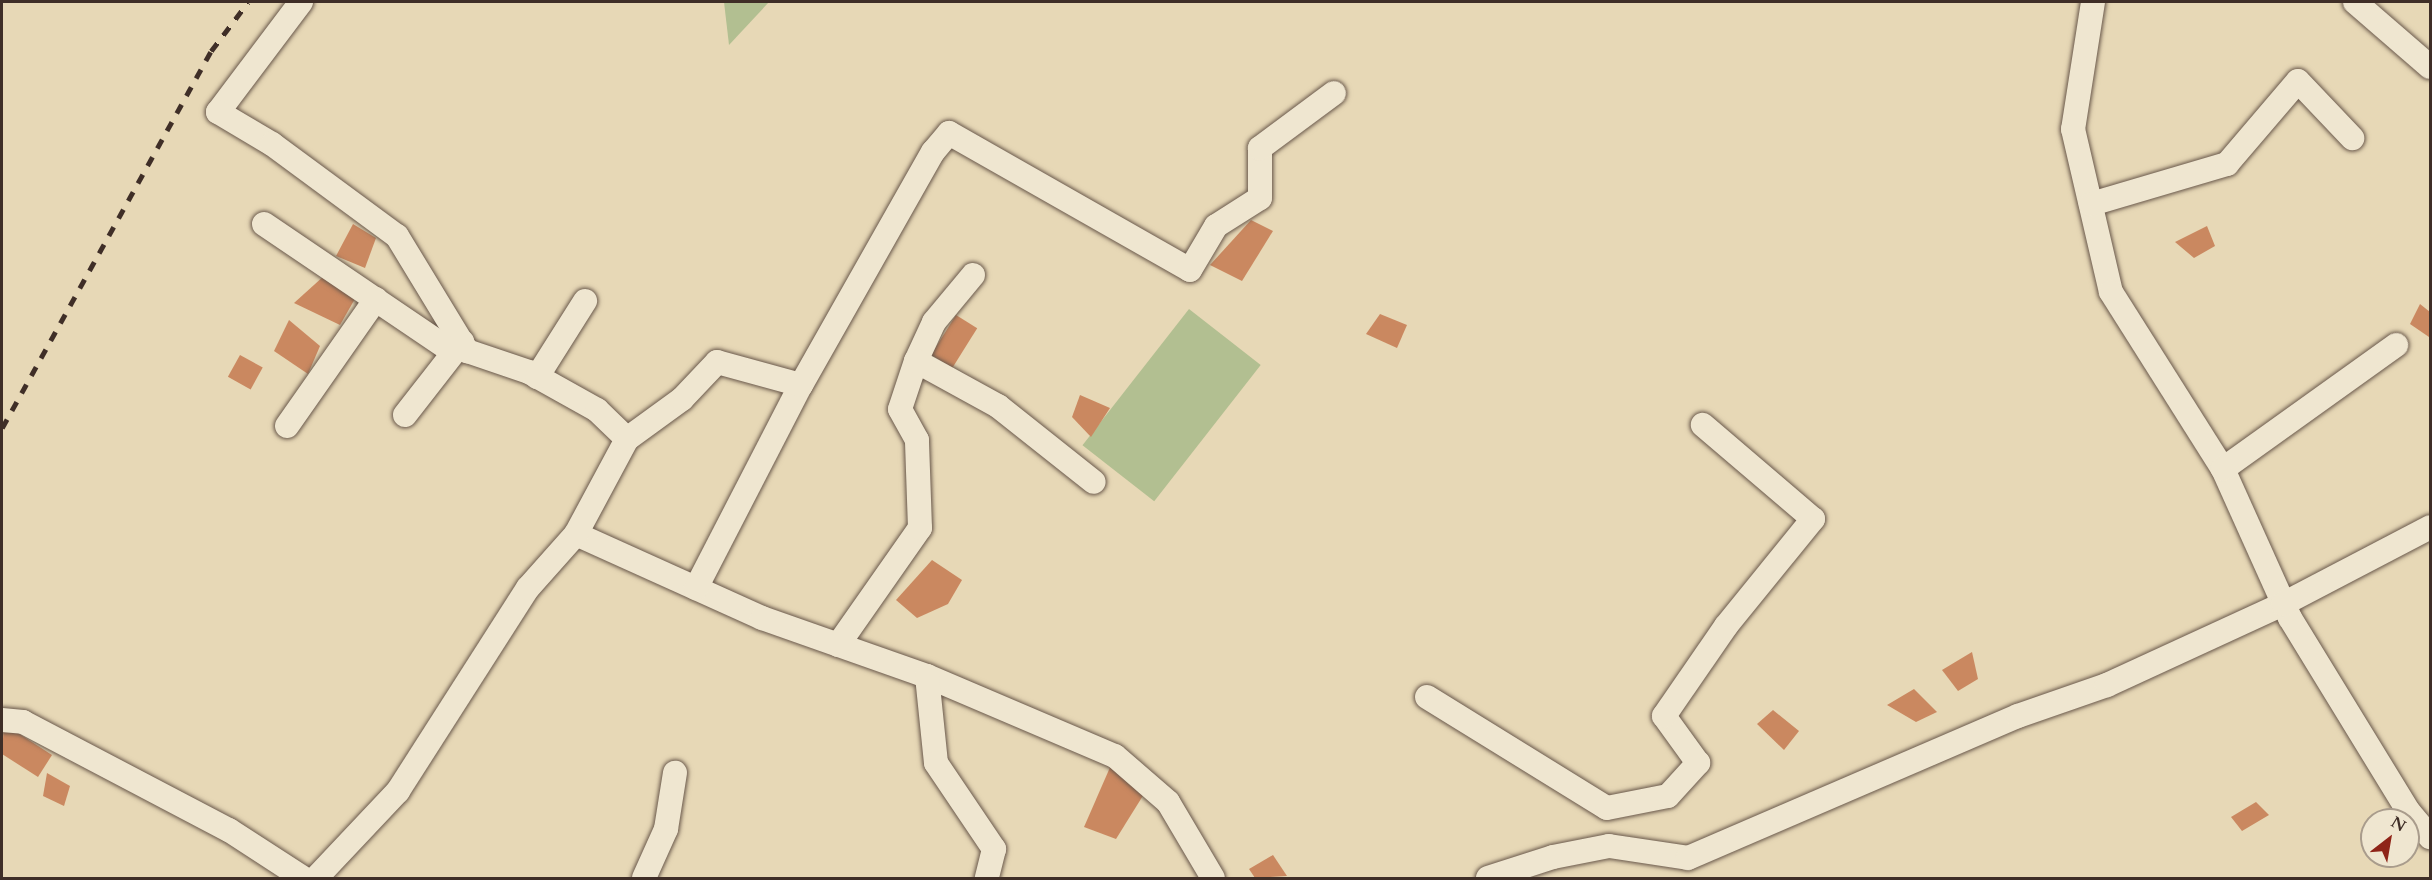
<!DOCTYPE html>
<html>
<head>
<meta charset="utf-8">
<style>
	body { margin:0 }
	#map { position:relative; width:2432px; height:880px; overflow:hidden; background:#e7d8b6; font-family:Cardo,serif }
	div>[style] { position:absolute }
	[style*='--x'] { left:calc(var(--x)*1px); top:calc(var(--y)*1px); width:calc(var(--w)*1px); rotate:calc(var(--a)*1deg) }
	.green>* { inset:0; background:#b2bf91; transform-origin:0 0 }
	.building>* { inset:0; background:#ca8860; transform-origin:0 0 }
	.roads { filter:drop-shadow(0 0 2px #69584b) drop-shadow(0 0 2px #69584b) }
	.minor>* { height:24px; margin:-12px; padding:0 12px; transform-origin:12px; border-radius:12px; background:#efe6d0 }
	.rail>* { height:4.5px; margin-top:-2.25px; transform-origin:0; background:repeating-linear-gradient(90deg,#3f2e27 0 10px,transparent 0 20px) }
	span { translate:-50% -50%; white-space:nowrap; text-align:center; line-height:1.15; -webkit-text-stroke:5px #efe6d0; paint-order:stroke }
	.frame { position:absolute; inset:0; border:3px solid #3f2e27; pointer-events:none }
	.north { position:absolute; left:2360px; top:808px; width:60px; height:60px; box-sizing:border-box; background:#efe6d0; border:2px solid #a99c8c; border-radius:50%; rotate:31deg; font-size:16px; font-weight:700; line-height:24px; text-align:center; color:#3f2e27 }
	.north::after { content:''; display:block; margin:auto; width:21px; height:27px; background:#8f2418; clip-path:polygon(50% 0,100% 100%,50% 72%,0 100%) }
</style>
</head>
<body>
<div id="map">
	<div class="green">
		<div style="clip-path:polygon(724px 2px,769px 2px,729px 45px)"></div>
		<div style="left:1189px;top:309px;width:91px;height:173px;rotate:38deg"></div>
	</div>
	<div class="building">
		<div style="clip-path:polygon(1251px 220px,1273px 231px,1242px 281px,1210px 265px)"></div>
		<div style="clip-path:polygon(353px 224px,376px 238px,365px 268px,336px 256px)"></div>
		<div style="clip-path:polygon(2207px 226px,2215px 246px,2194px 258px,2175px 242px)"></div>
		<div style="clip-path:polygon(325px 275px,356px 297px,340px 325px,294px 303px)"></div>
		<div style="clip-path:polygon(2420px 304px,2430px 312px,2429px 337px,2410px 324px)"></div>
		<div style="clip-path:polygon(1380px 314px,1407px 325px,1397px 348px,1366px 334px)"></div>
		<div style="left:956px;top:315px;width:25px;height:47px;rotate:32deg"></div>
		<div style="clip-path:polygon(289px 320px,320px 346px,308px 374px,274px 351px)"></div>
		<div style="left:240px;top:355px;width:26px;height:25px;rotate:29deg"></div>
		<div style="clip-path:polygon(1080px 395px,1110px 408px,1091px 437px,1072px 417px)"></div>
		<div style="clip-path:polygon(932px 560px,962px 580px,948px 604px,917px 618px,896px 600px)"></div>
		<div style="clip-path:polygon(1972px 652px,1978px 679px,1958px 691px,1942px 670px)"></div>
		<div style="clip-path:polygon(1914px 689px,1937px 712px,1916px 722px,1887px 705px)"></div>
		<div style="clip-path:polygon(1773px 710px,1799px 731px,1784px 750px,1757px 724px)"></div>
		<div style="clip-path:polygon(4px 724px,52px 755px,38px 777px,2px 754px)"></div>
		<div style="clip-path:polygon(1115px 756px,1149px 786px,1116px 839px,1084px 827px)"></div>
		<div style="clip-path:polygon(47px 773px,70px 786px,64px 806px,43px 796px)"></div>
		<div style="clip-path:polygon(2256px 802px,2269px 815px,2242px 831px,2231px 817px)"></div>
		<div style="clip-path:polygon(1273px 855px,1287px 876px,1255px 878px,1249px 869px)"></div>
	</div>
	<div class="roads">
		<div class="minor">
			<div style="--x:301;--y:2;--w:138;--a:127"></div>
			<div style="--x:218;--y:112;--w:63;--a:30.7"></div>
			<div style="--x:272;--y:144;--w:155;--a:36.4"></div>
			<div style="--x:397;--y:236;--w:135;--a:58.7"></div>
			<div style="--x:467;--y:351;--w:65;--a:18.7"></div>
			<div style="--x:529;--y:372;--w:78;--a:29.2"></div>
			<div style="--x:597;--y:410;--w:42;--a:44"></div>
			<div style="--x:2093;--y:2;--w:129;--a:98.9"></div>
			<div style="--x:2073;--y:129;--w:167;--a:76.9"></div>
			<div style="--x:2111;--y:292;--w:209;--a:57.7"></div>
			<div style="--x:2223;--y:469;--w:163;--a:65.8"></div>
			<div style="--x:2290;--y:618;--w:228;--a:58.5"></div>
			<div style="--x:2409;--y:812;--w:33;--a:50"></div>
			<div style="--x:2355;--y:2;--w:99;--a:40.9"></div>
			<div style="--x:2091;--y:204;--w:142;--a:-16.4"></div>
			<div style="--x:2227;--y:164;--w:109;--a:-49.5"></div>
			<div style="--x:2298;--y:81;--w:79;--a:46.5"></div>
			<div style="--x:264;--y:224;--w:228;--a:34.1"></div>
			<div style="--x:916;--y:361;--w:43;--a:-65.2"></div>
			<div style="--x:934;--y:322;--w:61;--a:-50.3"></div>
			<div style="--x:537;--y:377;--w:90;--a:-57.7"></div>
			<div style="--x:405;--y:415;--w:93;--a:-52"></div>
			<div style="--x:287;--y:426;--w:155;--a:-55"></div>
			<div style="--x:2223;--y:469;--w:213;--a:-35.6"></div>
			<div style="--x:576;--y:534;--w:204;--a:24.3"></div>
			<div style="--x:762;--y:618;--w:175;--a:19.4"></div>
			<div style="--x:927;--y:676;--w:204;--a:23.1"></div>
			<div style="--x:1115;--y:756;--w:70;--a:41"></div>
			<div style="--x:1168;--y:802;--w:88;--a:59.4"></div>
			<div style="--x:696;--y:588;--w:229;--a:-62.7"></div>
			<div style="--x:801;--y:385;--w:268;--a:-60.5"></div>
			<div style="--x:933;--y:152;--w:25;--a:-50"></div>
			<div style="--x:949;--y:133;--w:277;--a:29.6"></div>
			<div style="--x:1190;--y:270;--w:51;--a:-59.4"></div>
			<div style="--x:1216;--y:226;--w:52;--a:-32.5"></div>
			<div style="--x:1260;--y:198;--w:50;--a:-90"></div>
			<div style="--x:1260;--y:148;--w:92;--a:-36.6"></div>
			<div style="--x:838;--y:645;--w:143;--a:-55"></div>
			<div style="--x:920;--y:528;--w:88;--a:-92"></div>
			<div style="--x:917;--y:440;--w:35;--a:-119"></div>
			<div style="--x:900;--y:409;--w:51;--a:-71.6"></div>
			<div style="--x:916;--y:361;--w:94;--a:28.8"></div>
			<div style="--x:998;--y:406;--w:122;--a:38.4"></div>
			<div style="--x:927;--y:676;--w:87;--a:84.1"></div>
			<div style="--x:936;--y:763;--w:104;--a:56"></div>
			<div style="--x:994;--y:849;--w:30;--a:104"></div>
			<div style="--x:1427;--y:697;--w:211;--a:31.7"></div>
			<div style="--x:1607;--y:808;--w:62;--a:-11.1"></div>
			<div style="--x:1668;--y:796;--w:45;--a:-47.7"></div>
			<div style="--x:1698;--y:763;--w:58;--a:-125.9"></div>
			<div style="--x:1664;--y:716;--w:109;--a:-55.4"></div>
			<div style="--x:1726;--y:626;--w:138;--a:-50.9"></div>
			<div style="--x:1813;--y:519;--w:145;--a:-139.5"></div>
			<div style="--x:2;--y:720;--w:21;--a:5"></div>
			<div style="--x:23;--y:722;--w:233;--a:27.7"></div>
			<div style="--x:229;--y:830;--w:88;--a:33"></div>
			<div style="--x:316;--y:878;--w:120;--a:-46.7"></div>
			<div style="--x:398;--y:791;--w:241;--a:-57.4"></div>
			<div style="--x:528;--y:588;--w:72;--a:-48.4"></div>
			<div style="--x:576;--y:534;--w:108;--a:-61.8"></div>
			<div style="--x:627;--y:439;--w:68;--a:-36"></div>
			<div style="--x:682;--y:399;--w:51;--a:-46.6"></div>
			<div style="--x:717;--y:362;--w:87;--a:15.3"></div>
			<div style="--x:644;--y:878;--w:54;--a:-65.8"></div>
			<div style="--x:666;--y:829;--w:57;--a:-80.9"></div>
			<div style="--x:1488;--y:878;--w:68;--a:-17.9"></div>
			<div style="--x:1553;--y:857;--w:57;--a:-11.1"></div>
			<div style="--x:1609;--y:846;--w:80;--a:8.6"></div>
			<div style="--x:1688;--y:858;--w:359;--a:-23.3"></div>
			<div style="--x:2018;--y:716;--w:94;--a:-19.2"></div>
			<div style="--x:2107;--y:685;--w:194;--a:-24.7"></div>
			<div style="--x:2283;--y:604;--w:166;--a:-27.6"></div>
		</div>
	</div>
	<div class="rail">
		<div style="--x:2;--y:428;--w:431;--a:-61"></div>
		<div style="--x:211;--y:51;--w:61;--a:-52.9"></div>
	</div>
	<div class="frame"></div>
	<div class="north">N</div>
</div>
</body>
</html>
